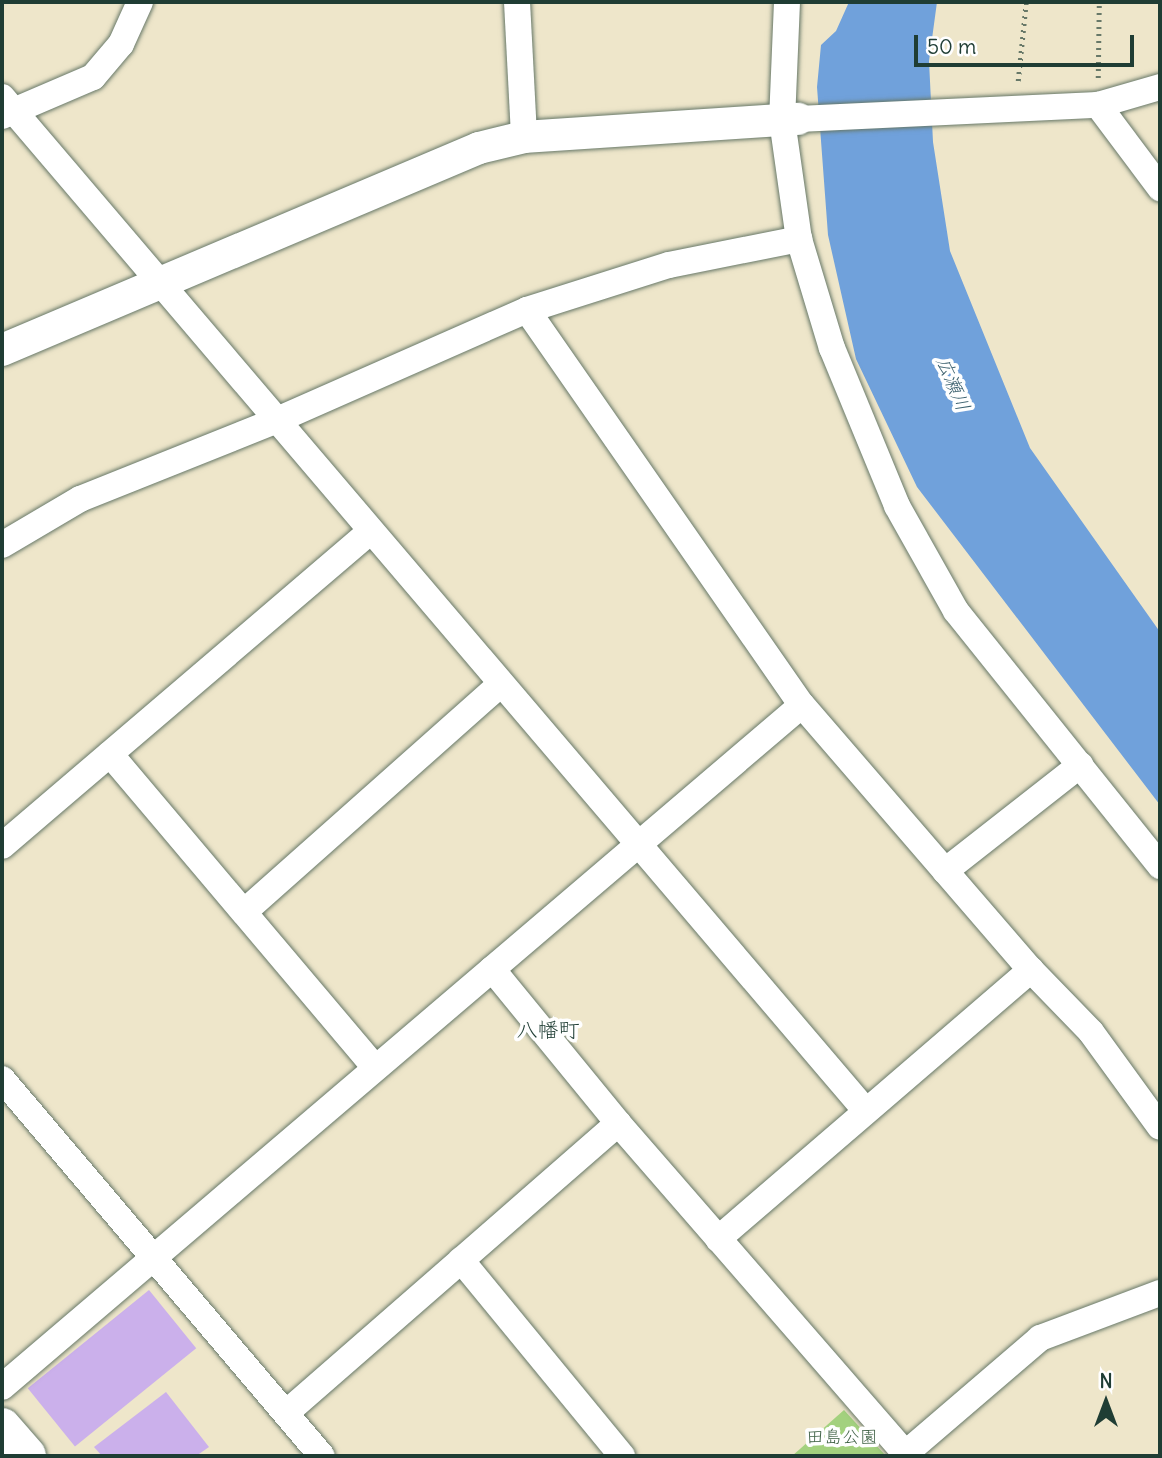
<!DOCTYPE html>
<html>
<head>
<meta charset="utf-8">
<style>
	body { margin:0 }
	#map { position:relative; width:1162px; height:1458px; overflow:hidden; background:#eee6ca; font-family:Delius,"Klee One",sans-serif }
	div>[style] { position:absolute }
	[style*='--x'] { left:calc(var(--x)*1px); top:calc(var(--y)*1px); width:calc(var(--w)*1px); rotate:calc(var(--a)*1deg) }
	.green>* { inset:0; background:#a3d17e }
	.water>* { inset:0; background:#70a1db }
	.building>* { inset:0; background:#cbb0eb; transform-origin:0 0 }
	.path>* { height:4.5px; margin-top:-2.25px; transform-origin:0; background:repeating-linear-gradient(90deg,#677868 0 2px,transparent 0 7px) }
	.roads { filter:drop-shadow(0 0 2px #677868) drop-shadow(0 0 2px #677868) }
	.minor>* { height:26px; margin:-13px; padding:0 13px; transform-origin:13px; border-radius:13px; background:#fff }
	.tertiary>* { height:32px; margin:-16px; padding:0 16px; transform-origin:16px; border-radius:16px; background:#fff }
	.trunk>* { height:38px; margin:-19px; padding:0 19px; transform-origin:19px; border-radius:19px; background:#fff }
	span { translate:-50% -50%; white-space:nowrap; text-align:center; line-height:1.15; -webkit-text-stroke:7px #fff; paint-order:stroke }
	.park-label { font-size:18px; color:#406246 }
	.water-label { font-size:19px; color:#3b606e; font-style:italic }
	.quarter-label { font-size:21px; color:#1f3d34 }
	.frame { position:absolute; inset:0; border:4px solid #1f3d34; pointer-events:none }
	.north { position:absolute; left:1071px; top:1367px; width:70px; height:70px; -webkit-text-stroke:5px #fff; paint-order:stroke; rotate:0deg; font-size:19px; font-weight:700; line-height:28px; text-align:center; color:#1f3d34 }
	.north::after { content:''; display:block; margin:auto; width:24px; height:32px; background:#1f3d34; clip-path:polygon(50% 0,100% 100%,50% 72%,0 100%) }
	.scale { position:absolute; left:914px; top:35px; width:220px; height:32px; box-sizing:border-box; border:4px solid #1f3d34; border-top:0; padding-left:9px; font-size:21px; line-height:24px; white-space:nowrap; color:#1f3d34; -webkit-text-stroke:5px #fff; paint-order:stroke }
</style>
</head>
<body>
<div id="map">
	<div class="green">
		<div style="clip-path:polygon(844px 1410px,886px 1456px,792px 1456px)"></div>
	</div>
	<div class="water">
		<div style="clip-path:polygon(849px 2px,937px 2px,929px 61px,933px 142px,950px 251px,1030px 448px,1160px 632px,1160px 805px,917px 487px,856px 359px,828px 235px,817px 87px,821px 45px,836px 31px)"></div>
	</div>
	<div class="building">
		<div style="left:149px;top:1290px;width:75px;height:156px;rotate:51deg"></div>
		<div style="clip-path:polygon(166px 1392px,209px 1447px,196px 1456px,102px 1456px,94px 1447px)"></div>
	</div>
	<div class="path">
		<div style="--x:1098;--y:78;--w:76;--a:-89.2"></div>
		<div style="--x:1018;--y:81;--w:79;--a:-84.2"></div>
	</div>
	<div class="roads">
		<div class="minor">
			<div style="--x:517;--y:2;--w:135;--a:87"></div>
			<div style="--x:787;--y:2;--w:118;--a:92.4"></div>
			<div style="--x:782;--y:120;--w:120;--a:81.9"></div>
			<div style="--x:799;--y:239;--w:114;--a:73.2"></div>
			<div style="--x:832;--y:348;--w:171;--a:67.6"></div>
			<div style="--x:897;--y:506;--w:120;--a:60.7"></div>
			<div style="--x:956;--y:611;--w:327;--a:51.3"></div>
			<div style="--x:2;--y:97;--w:1332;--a:49.57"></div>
			<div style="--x:1098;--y:105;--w:104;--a:53.2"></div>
			<div style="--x:2;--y:116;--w:99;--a:-23.2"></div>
			<div style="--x:93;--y:77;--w:43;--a:-49.7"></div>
			<div style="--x:121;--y:44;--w:46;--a:-65.7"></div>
			<div style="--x:798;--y:119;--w:300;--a:-2.7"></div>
			<div style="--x:1098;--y:105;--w:65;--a:-16.2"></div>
			<div style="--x:527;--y:310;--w:481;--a:55.2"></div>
			<div style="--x:802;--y:705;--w:350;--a:49.2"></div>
			<div style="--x:1031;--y:970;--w:86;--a:45.9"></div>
			<div style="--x:1091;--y:1032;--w:117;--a:54"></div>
			<div style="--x:2;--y:545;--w:91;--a:-30.5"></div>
			<div style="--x:80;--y:499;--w:210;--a:-21.8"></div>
			<div style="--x:275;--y:421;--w:275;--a:-23.8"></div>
			<div style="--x:527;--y:310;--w:149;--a:-17.6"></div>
			<div style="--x:669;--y:265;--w:133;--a:-11.3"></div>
			<div style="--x:110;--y:754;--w:411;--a:49.8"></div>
			<div style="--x:2;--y:846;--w:484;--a:-40.5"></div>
			<div style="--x:945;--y:871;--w:172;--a:-38.1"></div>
			<div style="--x:244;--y:912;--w:342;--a:-41.6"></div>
			<div style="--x:492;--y:969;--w:199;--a:50.7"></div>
			<div style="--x:618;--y:1123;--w:441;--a:49"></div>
			<div style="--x:2;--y:1079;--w:494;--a:49.7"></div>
			<div style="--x:718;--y:1239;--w:413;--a:-40.7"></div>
			<div style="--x:461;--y:1260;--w:254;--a:50.6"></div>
			<div style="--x:2;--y:1387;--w:1051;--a:-40.45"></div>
			<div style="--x:286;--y:1413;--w:441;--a:-41.1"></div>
			<div style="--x:906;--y:1453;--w:177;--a:-40.6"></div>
			<div style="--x:1040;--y:1338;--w:128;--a:-20.6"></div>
		</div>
		<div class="tertiary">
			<div style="--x:2;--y:350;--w:518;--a:-22.95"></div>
			<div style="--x:479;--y:148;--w:46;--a:-13.7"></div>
			<div style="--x:524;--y:137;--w:275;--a:-3.8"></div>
		</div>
		<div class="trunk">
			<div style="--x:2;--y:1427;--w:38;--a:49"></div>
		</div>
	</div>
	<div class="park-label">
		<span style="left:842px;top:1437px">田島公園</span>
	</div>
	<div class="water-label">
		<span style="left:953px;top:384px;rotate:67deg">広瀬川</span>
	</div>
	<div class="quarter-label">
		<span style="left:548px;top:1030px">八幡町</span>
	</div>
	<div class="frame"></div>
	<div class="north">N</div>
	<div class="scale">50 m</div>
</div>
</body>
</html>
